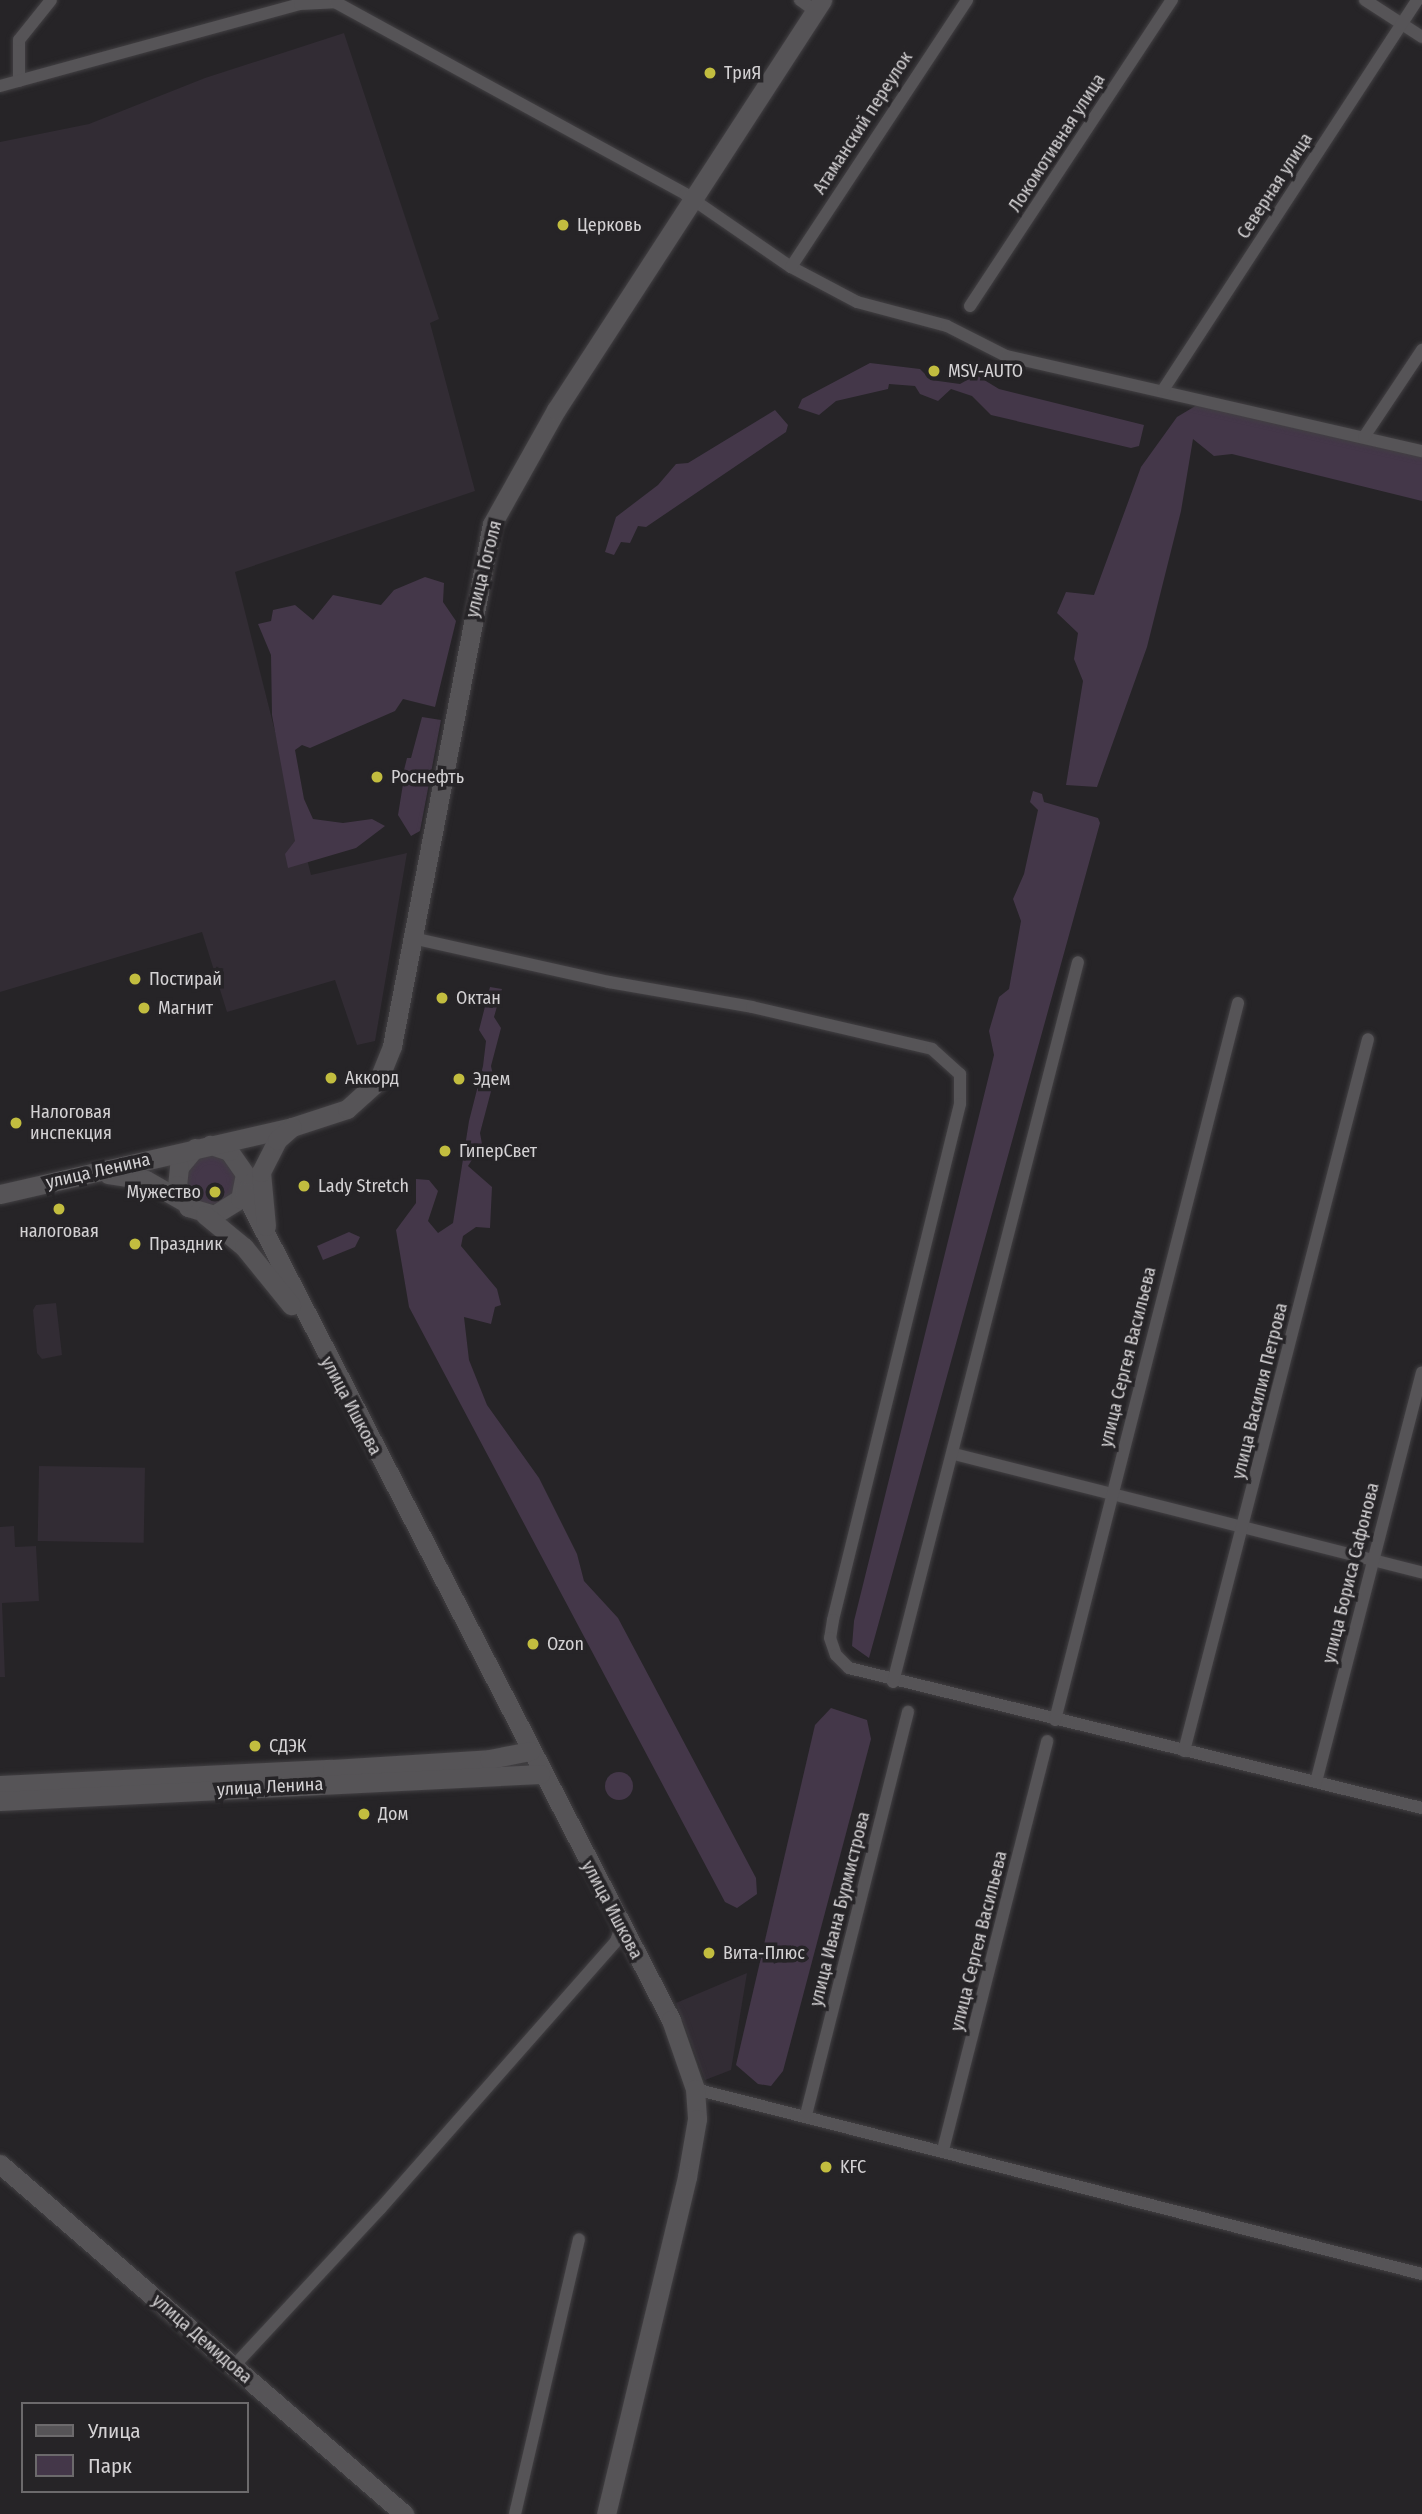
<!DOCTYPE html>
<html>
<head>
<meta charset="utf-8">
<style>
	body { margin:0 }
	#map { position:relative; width:1422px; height:2514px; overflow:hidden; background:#262427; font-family:"Fira Sans Condensed",sans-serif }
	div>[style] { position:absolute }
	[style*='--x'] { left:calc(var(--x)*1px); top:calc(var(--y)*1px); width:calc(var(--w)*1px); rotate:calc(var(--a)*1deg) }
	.built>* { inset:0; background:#322c34; transform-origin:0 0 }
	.green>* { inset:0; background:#443749 }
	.round { border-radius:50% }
	.roads { filter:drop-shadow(0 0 2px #424043) drop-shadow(0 0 2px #424043) }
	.street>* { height:12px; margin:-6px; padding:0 6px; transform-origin:6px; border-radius:6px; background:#565457 }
	.secondary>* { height:19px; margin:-9.5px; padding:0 9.5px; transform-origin:9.5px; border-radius:9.5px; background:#565457 }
	.dots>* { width:19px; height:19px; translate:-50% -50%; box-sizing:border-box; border:4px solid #262427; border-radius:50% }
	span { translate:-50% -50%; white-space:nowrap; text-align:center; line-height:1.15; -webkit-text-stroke:7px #262427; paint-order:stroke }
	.poi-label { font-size:18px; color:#d4d2d4 }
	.left { translate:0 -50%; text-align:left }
	.right { translate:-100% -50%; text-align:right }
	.street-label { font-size:18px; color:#d4d2d4 }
	.legend { position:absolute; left:21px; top:2402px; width:228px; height:91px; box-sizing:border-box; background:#262427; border:2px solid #6c6a6c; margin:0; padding:9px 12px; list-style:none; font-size:21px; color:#d4d2d4 }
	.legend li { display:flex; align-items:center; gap:14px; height:35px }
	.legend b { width:35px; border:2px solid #6c6a6c }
</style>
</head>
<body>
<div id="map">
	<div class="built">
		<div style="clip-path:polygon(344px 33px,439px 319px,430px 323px,475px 491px,235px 572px,311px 875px,407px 853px,375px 1041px,357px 1045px,335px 980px,227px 1012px,202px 932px,0 992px,0 142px,89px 124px,205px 78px)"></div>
		<div style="clip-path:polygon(56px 1303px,62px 1355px,42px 1359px,37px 1353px,33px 1310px,36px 1305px)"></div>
		<div style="left:39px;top:1466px;width:106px;height:75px;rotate:1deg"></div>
		<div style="clip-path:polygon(14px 1526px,15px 1547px,36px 1546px,39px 1601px,2px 1603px,5px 1677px,0 1677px,0 1527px)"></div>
		<div style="clip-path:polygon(747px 1973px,731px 2070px,705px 2080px,676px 2003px)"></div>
	</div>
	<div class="green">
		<div style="clip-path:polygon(870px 363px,920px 369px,931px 380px,960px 384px,976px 375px,999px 389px,1144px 425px,1139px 446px,1131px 448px,991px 415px,972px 396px,951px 389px,938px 401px,920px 394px,915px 386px,889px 384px,888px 389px,836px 401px,819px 415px,798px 408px,802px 399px)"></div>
		<div style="clip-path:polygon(1197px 405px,1422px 457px,1422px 501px,1232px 454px,1214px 456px,1193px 439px,1181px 511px,1147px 647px,1097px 787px,1066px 785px,1083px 681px,1074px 659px,1078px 633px,1057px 613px,1066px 592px,1094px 595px,1141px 467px,1177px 417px)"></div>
		<div style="clip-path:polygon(775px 410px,788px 425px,786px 432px,646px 527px,638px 526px,630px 543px,621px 542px,614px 555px,605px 552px,616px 517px,658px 485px,676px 464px,688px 463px)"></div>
		<div style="clip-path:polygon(425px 577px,444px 583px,443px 602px,456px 621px,435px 707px,403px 699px,395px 711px,310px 748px,302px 745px,295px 750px,304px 799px,313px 819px,343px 823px,372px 819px,385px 826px,356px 848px,288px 868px,285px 854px,295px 841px,272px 715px,271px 655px,258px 624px,271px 621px,273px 610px,295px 605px,313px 620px,333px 595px,381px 605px,394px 590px)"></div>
		<div style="clip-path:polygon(422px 717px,441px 720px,420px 831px,411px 836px,398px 815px,403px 784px,409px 783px,411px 772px,404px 770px,407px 758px,411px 758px)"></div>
		<div style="clip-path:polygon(1033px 791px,1042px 794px,1044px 802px,1098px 818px,1100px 823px,869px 1658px,852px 1646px,854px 1621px,994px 1055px,989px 1031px,999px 997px,1009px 989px,1021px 921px,1013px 899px,1024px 874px,1038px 810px,1030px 802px)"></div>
		<div style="clip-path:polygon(490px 987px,502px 989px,494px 1017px,501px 1028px,491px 1066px,494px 1080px,480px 1133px,482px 1144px,468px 1166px,492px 1187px,490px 1228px,476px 1227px,463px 1236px,461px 1246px,497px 1289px,501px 1305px,495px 1307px,491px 1324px,464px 1317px,469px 1360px,487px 1405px,539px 1478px,577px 1554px,584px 1581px,618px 1618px,756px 1878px,757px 1894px,737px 1908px,725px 1902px,409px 1307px,396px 1230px,416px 1203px,416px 1179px,429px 1180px,438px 1191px,428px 1221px,438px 1233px,453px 1223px,469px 1121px,483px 1066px,486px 1041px,479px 1030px)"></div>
		<div class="round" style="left:186px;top:1155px;width:50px;height:50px"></div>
		<div style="clip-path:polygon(349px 1232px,360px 1237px,355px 1247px,323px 1260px,317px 1246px)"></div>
		<div style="clip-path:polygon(831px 1708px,867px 1720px,871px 1739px,783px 2071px,771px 2086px,758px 2084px,736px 2065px,815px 1725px)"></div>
		<div class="round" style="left:605px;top:1772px;width:28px;height:28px"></div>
	</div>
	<div class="roads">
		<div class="street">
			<div style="--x:800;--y:0;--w:19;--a:36"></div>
			<div style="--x:1365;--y:0;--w:68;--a:33"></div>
			<div style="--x:19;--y:81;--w:41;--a:-90"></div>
			<div style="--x:19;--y:40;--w:51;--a:-51.3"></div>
			<div style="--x:0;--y:86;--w:311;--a:-15.3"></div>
			<div style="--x:300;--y:4;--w:35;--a:-3"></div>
			<div style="--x:335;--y:2;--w:399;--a:28.7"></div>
			<div style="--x:685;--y:194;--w:129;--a:34.6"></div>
			<div style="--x:791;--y:267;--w:75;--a:27.9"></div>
			<div style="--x:857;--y:302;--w:93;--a:14.9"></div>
			<div style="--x:947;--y:326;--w:66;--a:27"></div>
			<div style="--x:1006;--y:356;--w:427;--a:12.9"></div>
			<div style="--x:791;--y:267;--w:320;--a:-56.6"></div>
			<div style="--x:970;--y:306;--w:367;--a:-56.6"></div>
			<div style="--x:1163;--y:390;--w:465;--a:-56.9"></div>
			<div style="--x:1364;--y:437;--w:105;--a:-56.3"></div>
			<div style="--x:412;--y:938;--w:202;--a:12.6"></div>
			<div style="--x:609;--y:982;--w:145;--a:9.9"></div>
			<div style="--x:752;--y:1007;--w:185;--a:13.1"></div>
			<div style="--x:932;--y:1049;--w:38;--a:42"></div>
			<div style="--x:960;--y:1074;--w:30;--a:90"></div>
			<div style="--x:960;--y:1104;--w:531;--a:103.83"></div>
			<div style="--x:833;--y:1620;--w:18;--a:99"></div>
			<div style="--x:830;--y:1638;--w:18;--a:71"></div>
			<div style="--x:836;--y:1655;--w:18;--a:45"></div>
			<div style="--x:849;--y:1668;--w:590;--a:13.73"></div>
			<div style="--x:954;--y:1454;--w:483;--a:14.2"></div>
			<div style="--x:893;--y:1682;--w:743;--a:-75.59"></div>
			<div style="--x:1055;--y:1720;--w:740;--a:-75.68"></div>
			<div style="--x:1184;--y:1751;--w:735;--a:-75.51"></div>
			<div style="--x:1316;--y:1782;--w:423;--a:-75.5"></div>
			<div style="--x:695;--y:2089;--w:750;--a:14.28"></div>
			<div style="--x:806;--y:2115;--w:416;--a:-75.8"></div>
			<div style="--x:943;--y:2150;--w:422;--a:-75.7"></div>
			<div style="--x:233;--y:2367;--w:216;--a:-47.1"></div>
			<div style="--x:380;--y:2209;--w:357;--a:-48.6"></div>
			<div style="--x:616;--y:1941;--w:15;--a:-70"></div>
			<div style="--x:515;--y:2514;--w:282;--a:-76.9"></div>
		</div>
		<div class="secondary">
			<div style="--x:195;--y:1148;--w:25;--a:130"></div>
			<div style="--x:179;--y:1167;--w:18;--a:96"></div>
			<div style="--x:177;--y:1185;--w:25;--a:63"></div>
			<div style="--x:188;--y:1207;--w:27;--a:17"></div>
			<div style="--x:214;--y:1215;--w:31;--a:-32"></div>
			<div style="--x:240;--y:1199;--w:25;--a:-79"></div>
			<div style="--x:245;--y:1174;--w:28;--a:-125"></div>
			<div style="--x:229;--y:1151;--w:20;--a:-162"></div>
			<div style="--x:261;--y:1172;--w:26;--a:130"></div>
			<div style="--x:244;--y:1192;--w:932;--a:62.72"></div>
			<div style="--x:671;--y:2020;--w:73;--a:70.8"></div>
			<div style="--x:695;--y:2089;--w:30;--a:86"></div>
			<div style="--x:697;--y:2119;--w:59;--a:99.8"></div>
			<div style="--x:687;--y:2177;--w:347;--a:103.5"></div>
			<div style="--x:108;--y:1174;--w:38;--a:9"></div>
			<div style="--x:146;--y:1180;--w:43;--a:29.6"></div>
			<div style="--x:0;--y:1194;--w:300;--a:-12.9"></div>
			<div style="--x:292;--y:1127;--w:58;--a:-18.1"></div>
			<div style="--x:347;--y:1109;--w:42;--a:-42.1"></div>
			<div style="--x:378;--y:1081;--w:38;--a:-68"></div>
			<div style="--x:392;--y:1046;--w:531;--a:-79.16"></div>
			<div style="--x:492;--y:524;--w:131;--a:-60.7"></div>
			<div style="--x:556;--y:410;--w:489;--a:-57"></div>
			<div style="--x:205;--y:1215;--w:50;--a:39.4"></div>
			<div style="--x:244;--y:1247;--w:75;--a:51"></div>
			<div style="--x:266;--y:1226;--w:54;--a:-95.3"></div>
			<div style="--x:261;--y:1172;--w:36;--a:-63"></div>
			<div style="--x:277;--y:1140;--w:20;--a:-41"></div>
			<div style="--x:0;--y:1785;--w:332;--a:-2.8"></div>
			<div style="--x:332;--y:1769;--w:157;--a:-3.6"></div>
			<div style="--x:489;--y:1759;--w:42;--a:-11"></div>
			<div style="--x:0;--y:1801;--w:541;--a:-2.86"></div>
			<div style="--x:0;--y:2164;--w:535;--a:40.9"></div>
		</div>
	</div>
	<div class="dots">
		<div style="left:710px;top:73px;background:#c2bd3f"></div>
		<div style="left:563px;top:225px;background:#c2bd3f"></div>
		<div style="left:934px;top:371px;background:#c2bd3f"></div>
		<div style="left:377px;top:777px;background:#c2bd3f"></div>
		<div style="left:135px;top:979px;background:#c2bd3f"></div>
		<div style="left:442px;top:998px;background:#c2bd3f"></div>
		<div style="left:144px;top:1008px;background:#c2bd3f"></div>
		<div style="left:331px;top:1078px;background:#c2bd3f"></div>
		<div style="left:459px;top:1079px;background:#c2bd3f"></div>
		<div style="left:16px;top:1123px;background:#c2bd3f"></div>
		<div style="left:445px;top:1151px;background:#c2bd3f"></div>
		<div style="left:304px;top:1186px;background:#c2bd3f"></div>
		<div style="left:215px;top:1192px;background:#c2bd3f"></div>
		<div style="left:59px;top:1209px;background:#c2bd3f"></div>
		<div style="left:135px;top:1244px;background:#c2bd3f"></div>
		<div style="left:533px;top:1644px;background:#c2bd3f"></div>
		<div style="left:255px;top:1746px;background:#c2bd3f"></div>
		<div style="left:364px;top:1814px;background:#c2bd3f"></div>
		<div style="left:709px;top:1953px;background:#c2bd3f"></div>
		<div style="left:826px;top:2167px;background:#c2bd3f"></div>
	</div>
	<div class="poi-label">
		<span class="left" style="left:724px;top:73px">ТриЯ</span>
		<span class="left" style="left:577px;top:225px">Церковь</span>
		<span class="left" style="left:948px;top:371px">MSV-AUTO</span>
		<span class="left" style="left:391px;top:777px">Роснефть</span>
		<span class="left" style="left:149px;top:979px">Постирай</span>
		<span class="left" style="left:456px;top:998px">Октан</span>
		<span class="left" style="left:158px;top:1008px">Магнит</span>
		<span class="left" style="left:345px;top:1078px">Аккорд</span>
		<span class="left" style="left:473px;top:1079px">Эдем</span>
		<span class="left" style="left:30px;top:1123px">Налоговая<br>инспекция</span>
		<span class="left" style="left:459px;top:1151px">ГиперСвет</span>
		<span class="left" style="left:318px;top:1186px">Lady Stretch</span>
		<span class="right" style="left:201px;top:1192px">Мужество</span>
		<span style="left:59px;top:1231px">налоговая</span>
		<span class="left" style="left:149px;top:1244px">Праздник</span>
		<span class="left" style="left:547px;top:1644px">Ozon</span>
		<span class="left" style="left:269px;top:1746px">СДЭК</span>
		<span class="left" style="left:378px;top:1814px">Дом</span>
		<span class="left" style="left:723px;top:1953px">Вита-Плюс</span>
		<span class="left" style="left:840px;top:2167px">KFC</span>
	</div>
	<div class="street-label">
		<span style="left:863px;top:123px;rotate:-57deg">Атаманский переулок</span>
		<span style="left:1057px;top:143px;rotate:-57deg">Локомотивная улица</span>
		<span style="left:1275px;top:186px;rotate:-57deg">Северная улица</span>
		<span style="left:484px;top:569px;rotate:-76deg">улица Гоголя</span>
		<span style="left:98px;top:1171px;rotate:-13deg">улица Ленина</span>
		<span style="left:1128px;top:1357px;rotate:-76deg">улица Сергея Васильева</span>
		<span style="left:1260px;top:1391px;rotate:-76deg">улица Василия Петрова</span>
		<span style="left:351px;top:1406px;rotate:62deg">улица Ишкова</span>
		<span style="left:1351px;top:1573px;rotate:-76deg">улица Бориса Сафонова</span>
		<span style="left:270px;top:1787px;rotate:-3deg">улица Ленина</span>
		<span style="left:840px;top:1909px;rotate:-76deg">улица Ивана Бурмистрова</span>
		<span style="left:612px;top:1910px;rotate:62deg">улица Ишкова</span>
		<span style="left:979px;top:1941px;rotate:-76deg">улица Сергея Васильева</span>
		<span style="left:202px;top:2339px;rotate:41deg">улица Демидова</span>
	</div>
	<ul class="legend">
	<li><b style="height:9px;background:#565457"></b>Улица</li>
	<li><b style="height:19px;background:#443749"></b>Парк</li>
	</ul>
</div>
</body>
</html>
